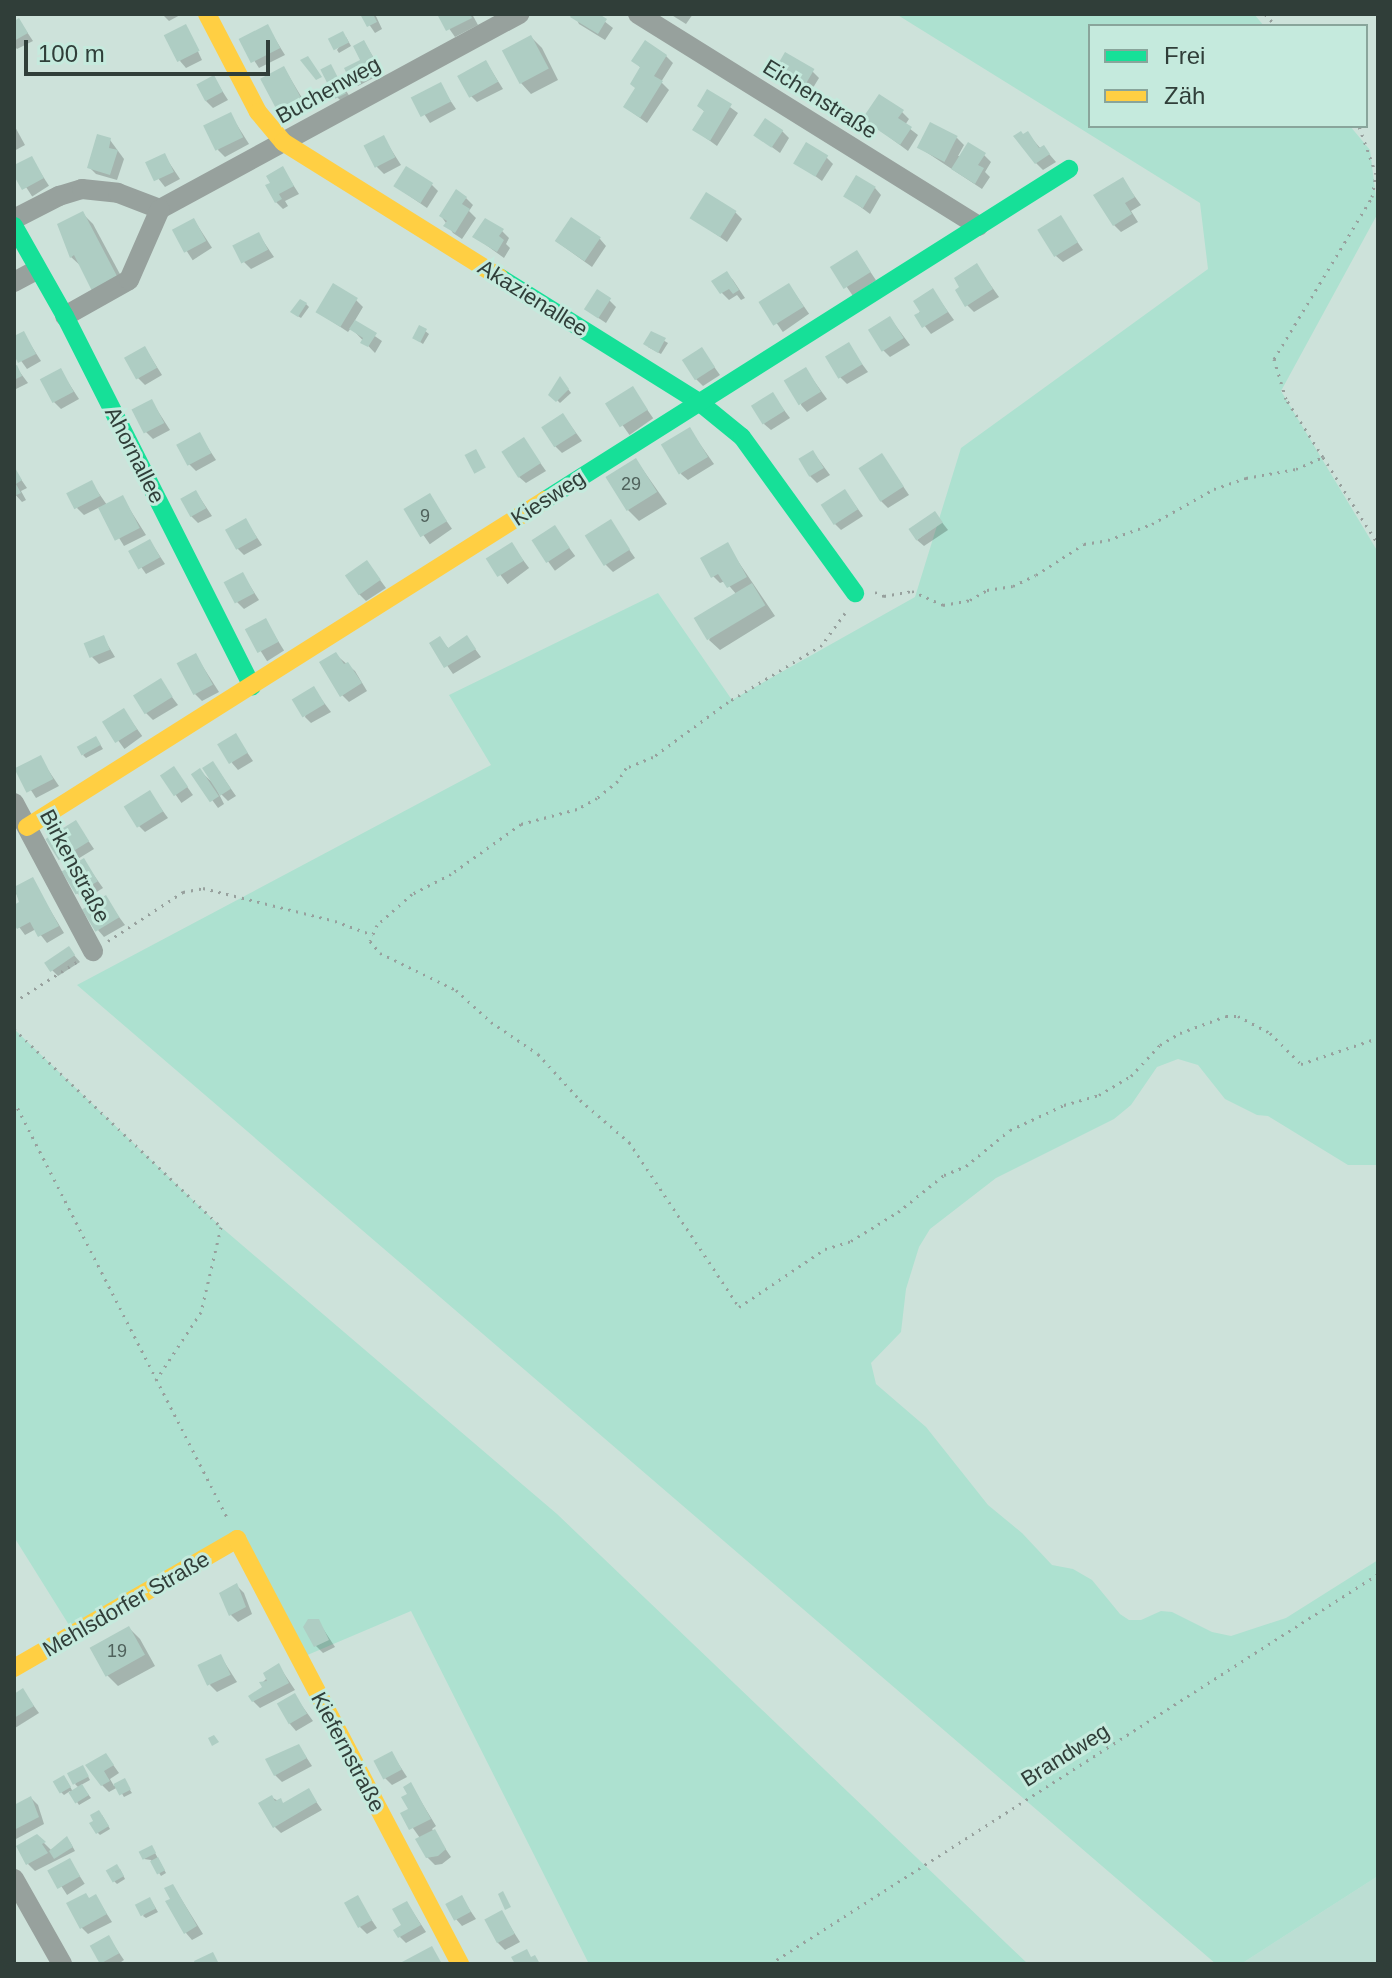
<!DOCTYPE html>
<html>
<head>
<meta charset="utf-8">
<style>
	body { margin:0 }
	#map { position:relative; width:1392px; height:1978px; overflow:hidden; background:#cde2da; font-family:Helvetica,sans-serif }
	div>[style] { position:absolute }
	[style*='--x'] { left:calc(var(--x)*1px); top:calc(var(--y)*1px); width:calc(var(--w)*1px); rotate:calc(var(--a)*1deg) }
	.built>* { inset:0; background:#bcded3 }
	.green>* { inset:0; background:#ade1d0 }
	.shadow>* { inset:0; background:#0003; transform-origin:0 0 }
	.building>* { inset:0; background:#aecdc3; transform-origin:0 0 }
	.path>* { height:3px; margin-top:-1.5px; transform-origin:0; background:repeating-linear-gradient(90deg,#97a09d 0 2px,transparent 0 8px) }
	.street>* { height:20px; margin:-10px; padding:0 10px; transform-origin:10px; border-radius:10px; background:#97a19d }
	.fast>* { height:18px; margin:-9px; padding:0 9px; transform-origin:9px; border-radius:9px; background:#16e098 }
	.slow>* { height:18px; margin:-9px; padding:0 9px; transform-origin:9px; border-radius:9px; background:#ffcf43 }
	span { translate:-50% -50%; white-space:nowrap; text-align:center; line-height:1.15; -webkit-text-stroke:6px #c5eadd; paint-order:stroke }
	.number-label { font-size:18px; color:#50625c }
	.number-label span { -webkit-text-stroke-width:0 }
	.street-label { font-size:22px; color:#303e39 }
	.frame { position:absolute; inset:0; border:16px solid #303e39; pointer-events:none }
	.legend { position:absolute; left:1088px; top:24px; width:280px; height:104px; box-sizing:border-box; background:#c5eadd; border:2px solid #89a59b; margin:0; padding:10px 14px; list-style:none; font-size:24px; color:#303e39 }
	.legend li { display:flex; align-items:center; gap:16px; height:40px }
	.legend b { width:40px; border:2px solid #89a59b }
	.scale { position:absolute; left:24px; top:40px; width:246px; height:36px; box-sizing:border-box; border:4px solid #303e39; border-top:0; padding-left:10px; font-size:24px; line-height:28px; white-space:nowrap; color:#303e39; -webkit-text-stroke:6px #c5eadd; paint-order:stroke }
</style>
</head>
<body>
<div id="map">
	<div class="built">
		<div style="clip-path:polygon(1378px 1876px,1378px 1964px,1241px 1964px)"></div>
	</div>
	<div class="green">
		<div style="clip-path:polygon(896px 14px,1254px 14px,1264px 26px,1090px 26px,1090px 126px,1350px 126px,1370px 150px,1378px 213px,1281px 391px,1378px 552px,1378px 1165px,1348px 1165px,1268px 1116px,1257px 1115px,1225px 1099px,1198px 1065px,1178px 1059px,1157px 1067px,1131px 1105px,1114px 1119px,996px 1178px,930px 1229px,919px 1247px,906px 1289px,901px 1332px,871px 1363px,876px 1384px,926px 1427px,988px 1505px,1022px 1533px,1052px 1565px,1073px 1569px,1092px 1580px,1120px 1614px,1129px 1620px,1141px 1620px,1161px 1611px,1172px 1612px,1212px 1632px,1231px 1636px,1286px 1618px,1378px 1560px,1378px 1876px,1241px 1964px,1216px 1964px,77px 985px,491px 765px,449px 695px,658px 593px,732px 700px,915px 597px,961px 448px,1208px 269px,1200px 203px)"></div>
		<div style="clip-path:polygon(14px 1029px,221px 1227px,557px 1514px,1028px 1964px,589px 1964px,411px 1611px,298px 1659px,237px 1539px,74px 1633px,14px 1537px)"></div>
	</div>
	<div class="shadow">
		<div style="clip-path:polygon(162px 14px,182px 14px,169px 21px)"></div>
		<div style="clip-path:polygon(362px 14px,375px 14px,382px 29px,375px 33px)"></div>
		<div style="clip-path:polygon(439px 14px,472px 14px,478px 25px,455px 37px)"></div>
		<div style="clip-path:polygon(574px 14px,595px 14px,613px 28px,605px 40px,579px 24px)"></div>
		<div style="clip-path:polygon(670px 14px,693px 14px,686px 24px)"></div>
		<div style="clip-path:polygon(19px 20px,33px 41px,17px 49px,14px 46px,14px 23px)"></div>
		<div style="clip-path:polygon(186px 26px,202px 60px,186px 68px,180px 61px)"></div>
		<div style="clip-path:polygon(267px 26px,285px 55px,259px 68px,241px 40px)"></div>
		<div style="clip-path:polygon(346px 37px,351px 46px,339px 53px,337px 50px)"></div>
		<div style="clip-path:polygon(531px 37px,542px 48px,558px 80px,531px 94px,521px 83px)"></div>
		<div style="clip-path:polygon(364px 42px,383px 73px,358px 86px,352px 79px,363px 60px)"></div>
		<div style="clip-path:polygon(666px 56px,673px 63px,661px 82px,669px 90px,647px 123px,625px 107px,637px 89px,642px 69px,634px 61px)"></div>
		<div style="clip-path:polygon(486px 62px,503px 89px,477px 102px,470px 95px)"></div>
		<div style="clip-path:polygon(330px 66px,352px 100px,344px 104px,337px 97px)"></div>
		<div style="left:284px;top:68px;width:45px;height:25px;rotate:59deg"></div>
		<div style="clip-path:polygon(812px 71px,819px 78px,806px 99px,773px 75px)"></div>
		<div style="clip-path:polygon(214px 78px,228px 100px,213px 108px,206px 101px)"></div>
		<div style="clip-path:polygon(440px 85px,456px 109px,430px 123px,414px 98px)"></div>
		<div style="clip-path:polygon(708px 91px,738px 113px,717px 146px,695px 130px,706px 113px,699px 106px)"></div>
		<div style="clip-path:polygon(902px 112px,909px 119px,905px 125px,918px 135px,908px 151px,865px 119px)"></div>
		<div style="clip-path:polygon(230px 114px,249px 144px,225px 157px,218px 150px)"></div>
		<div style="clip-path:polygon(14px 125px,25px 145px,14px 151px)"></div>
		<div style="clip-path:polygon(782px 131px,789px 138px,780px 153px,757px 136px)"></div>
		<div style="clip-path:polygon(1028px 134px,1041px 149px,1044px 148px,1056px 162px,1043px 170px,1036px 163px,1016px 137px)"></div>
		<div style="clip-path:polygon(383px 137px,401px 165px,384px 174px,377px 167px)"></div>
		<div style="clip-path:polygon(957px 138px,964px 145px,958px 156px,984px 155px,991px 162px,985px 172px,990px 177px,982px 189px,920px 148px)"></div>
		<div style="clip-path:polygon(110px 140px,124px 159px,117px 180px,96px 174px,89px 167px)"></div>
		<div style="clip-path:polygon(164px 155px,180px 179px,165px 187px,147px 164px)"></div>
		<div style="clip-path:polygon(826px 157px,833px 164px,822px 181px,796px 162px)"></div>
		<div style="left:31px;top:158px;width:33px;height:20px;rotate:57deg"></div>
		<div style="clip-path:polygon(283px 169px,299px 194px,285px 201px,288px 206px,283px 209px,276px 202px)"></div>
		<div style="clip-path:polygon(1122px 179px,1141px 205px,1131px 211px,1138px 222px,1121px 232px,1114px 225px)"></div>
		<div style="clip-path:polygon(431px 184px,438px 191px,427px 208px,395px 186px)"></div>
		<div style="clip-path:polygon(875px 188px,881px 195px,870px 214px,846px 196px)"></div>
		<div style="clip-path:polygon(466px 198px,473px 205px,469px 211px,476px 218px,462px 239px,453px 233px,441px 216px)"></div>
		<div style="clip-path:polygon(735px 212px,742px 219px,727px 242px,692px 217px)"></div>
		<div style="clip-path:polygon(82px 213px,93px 224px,128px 289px,82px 267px,71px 257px)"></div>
		<div style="clip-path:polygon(1060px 217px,1083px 250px,1063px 262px,1056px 256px)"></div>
		<div style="left:194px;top:220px;width:33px;height:23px;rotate:57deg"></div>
		<div style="clip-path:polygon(502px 231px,509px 238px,506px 244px,510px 248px,504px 258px,475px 237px)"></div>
		<div style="clip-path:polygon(259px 235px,274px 257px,251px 269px,244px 262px)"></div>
		<div style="clip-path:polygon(600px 239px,606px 246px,592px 267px,556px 241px)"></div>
		<div style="left:857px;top:252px;width:34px;height:28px;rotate:56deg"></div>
		<div style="clip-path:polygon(977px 266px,999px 297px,974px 312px,967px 305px)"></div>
		<div style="clip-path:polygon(726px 273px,733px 280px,745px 298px,741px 300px,737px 295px,729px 300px,722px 293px,714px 281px)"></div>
		<div style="left:789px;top:285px;width:35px;height:32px;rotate:55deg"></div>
		<div style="clip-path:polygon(933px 291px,954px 320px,931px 334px,917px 316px)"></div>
		<div style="clip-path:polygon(356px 300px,363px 307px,354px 322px,382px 341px,375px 353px,351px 328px,348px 332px,318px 312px)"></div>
		<div style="clip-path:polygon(609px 300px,616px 307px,606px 323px,594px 315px)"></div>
		<div style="clip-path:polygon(306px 304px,309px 307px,301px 318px,296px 315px)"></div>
		<div style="clip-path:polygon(890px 318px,910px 345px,890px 357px,883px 350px)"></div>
		<div style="clip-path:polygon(420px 327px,429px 334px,423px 344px,417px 340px)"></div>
		<div style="clip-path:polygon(23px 333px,41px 361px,27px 369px,14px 351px,14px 338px)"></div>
		<div style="clip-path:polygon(652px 334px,668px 343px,661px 354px,648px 347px)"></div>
		<div style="clip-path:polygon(848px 345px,868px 372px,847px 384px,840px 377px)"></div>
		<div style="clip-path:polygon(145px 348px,162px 375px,145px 385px,138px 378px)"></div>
		<div style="clip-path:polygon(702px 350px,720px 375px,703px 386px,696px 379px)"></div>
		<div style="clip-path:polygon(16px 367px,28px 383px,14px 390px,14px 369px)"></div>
		<div style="clip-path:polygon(60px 370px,79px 399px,61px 409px,54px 402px)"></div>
		<div style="clip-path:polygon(806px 370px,827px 399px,807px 412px,801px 405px)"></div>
		<div style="clip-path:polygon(562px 381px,571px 393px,560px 403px,551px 394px)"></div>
		<div style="left:632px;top:388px;width:37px;height:29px;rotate:55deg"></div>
		<div style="clip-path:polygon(772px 394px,790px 418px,771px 430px,764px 424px)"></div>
		<div style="clip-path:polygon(152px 402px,170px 430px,153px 439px,146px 432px)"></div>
		<div style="clip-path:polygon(563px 415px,582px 441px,562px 453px,555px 446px)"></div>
		<div style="clip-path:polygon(690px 430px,714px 464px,688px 480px,681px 474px)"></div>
		<div style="clip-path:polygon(199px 434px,216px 460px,196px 471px,189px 464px)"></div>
		<div style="clip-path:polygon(524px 440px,546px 471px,526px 483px,519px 477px)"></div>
		<div style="clip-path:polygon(813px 452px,830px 475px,817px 483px,810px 476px)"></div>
		<div style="clip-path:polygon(882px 455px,909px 495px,888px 508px,881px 501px)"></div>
		<div style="clip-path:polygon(636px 460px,667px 504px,639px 521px,628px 510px)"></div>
		<div style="clip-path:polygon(14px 469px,27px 488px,21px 491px,26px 500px,22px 502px,14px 493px)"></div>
		<div style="clip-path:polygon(91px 482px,107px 505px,122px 497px,146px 535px,124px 546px,100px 507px,84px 515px,77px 508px)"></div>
		<div style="clip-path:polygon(845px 491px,863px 516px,841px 530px,834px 523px)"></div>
		<div style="clip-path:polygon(196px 492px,212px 516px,198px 523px,191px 516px)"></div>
		<div style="left:429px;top:496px;width:40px;height:27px;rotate:55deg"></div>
		<div style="clip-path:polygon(246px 521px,262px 545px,244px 555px,237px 548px)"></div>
		<div style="clip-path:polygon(941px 521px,948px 530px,924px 546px,917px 540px)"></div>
		<div style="clip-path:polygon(610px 522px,635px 558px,613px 572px,606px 565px)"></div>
		<div style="left:554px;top:527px;width:36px;height:25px;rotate:54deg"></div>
		<div style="clip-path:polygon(150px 541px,165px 564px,146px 574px,130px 551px)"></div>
		<div style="left:511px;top:544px;width:30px;height:27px;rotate:53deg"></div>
		<div style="clip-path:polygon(727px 545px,775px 616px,720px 650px,709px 640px,737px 595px,725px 581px,720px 583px,713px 576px)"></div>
		<div style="clip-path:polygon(367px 562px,386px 588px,366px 601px,359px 594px)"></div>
		<div style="clip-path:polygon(243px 575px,259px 600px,244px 609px,237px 602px)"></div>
		<div style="left:265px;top:620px;width:36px;height:20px;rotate:58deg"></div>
		<div style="clip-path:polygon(103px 637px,115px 657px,99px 664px,92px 657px)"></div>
		<div style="clip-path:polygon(467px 638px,481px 657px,453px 674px,432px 644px,440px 639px,449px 649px)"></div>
		<div style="clip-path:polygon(335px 654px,355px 671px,367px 691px,349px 702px,342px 695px)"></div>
		<div style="clip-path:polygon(196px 656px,219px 692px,202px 701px,195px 694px)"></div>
		<div style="clip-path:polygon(160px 681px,178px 705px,153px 720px,146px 713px)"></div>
		<div style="clip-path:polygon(313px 688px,331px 712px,311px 723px,305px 717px)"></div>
		<div style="left:124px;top:711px;width:31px;height:22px;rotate:54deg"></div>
		<div style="clip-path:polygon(236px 736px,253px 761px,238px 770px,232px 763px)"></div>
		<div style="clip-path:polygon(98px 741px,103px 749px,86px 758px,83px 755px)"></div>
		<div style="clip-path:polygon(40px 758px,59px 786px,36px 798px,18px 770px)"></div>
		<div style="clip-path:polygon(213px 763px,236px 796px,228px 801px,217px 790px,224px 804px,218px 808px,194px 775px,200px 771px,213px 783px)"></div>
		<div style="left:174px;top:768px;width:33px;height:14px;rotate:55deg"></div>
		<div style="clip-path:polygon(149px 792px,168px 818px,145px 832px,138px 825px)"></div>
		<div style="clip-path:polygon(76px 823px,94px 849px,68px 865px,61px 858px)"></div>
		<div style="clip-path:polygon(83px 860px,103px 888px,84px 900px,77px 893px)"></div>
		<div style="clip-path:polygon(32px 880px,64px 933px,47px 943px,36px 929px,25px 935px,14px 920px,14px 907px,21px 903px,14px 889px)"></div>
		<div style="clip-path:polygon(105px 898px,125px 925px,104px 937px,98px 930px)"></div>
		<div style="clip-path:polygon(68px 948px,80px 962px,58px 976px,51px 969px)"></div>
		<div style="clip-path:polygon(237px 1586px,244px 1593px,252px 1614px,238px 1622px,231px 1615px)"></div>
		<div style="clip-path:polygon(318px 1621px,335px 1647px,323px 1653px,316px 1646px)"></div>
		<div style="clip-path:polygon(129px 1628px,140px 1639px,155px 1666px,118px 1686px,107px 1675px)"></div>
		<div style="clip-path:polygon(221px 1657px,237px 1682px,217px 1692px,210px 1685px)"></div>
		<div style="clip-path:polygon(279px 1666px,295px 1690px,260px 1708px,253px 1701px,264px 1688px,262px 1683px)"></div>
		<div style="clip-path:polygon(23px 1691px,39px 1713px,15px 1728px,14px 1696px)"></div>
		<div style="clip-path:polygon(294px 1695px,313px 1721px,296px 1731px,290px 1724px)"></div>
		<div style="clip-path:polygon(299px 1746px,312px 1766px,282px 1782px,275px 1775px)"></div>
		<div style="clip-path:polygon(392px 1754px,407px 1777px,392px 1785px,385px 1778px)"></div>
		<div style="clip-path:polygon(106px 1755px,119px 1773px,110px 1779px,114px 1786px,124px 1781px,132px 1793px,124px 1797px,118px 1787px,109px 1792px,102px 1785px)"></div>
		<div style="clip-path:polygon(85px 1771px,90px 1780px,81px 1785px,91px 1798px,79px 1805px,70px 1791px,64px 1795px,61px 1792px,67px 1781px,73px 1792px,79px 1788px,75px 1784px)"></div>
		<div style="clip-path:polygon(411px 1785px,436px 1826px,432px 1829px,451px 1857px,442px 1864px,435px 1865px,427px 1857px,420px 1838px,403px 1814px,410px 1810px)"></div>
		<div style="clip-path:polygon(308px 1790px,322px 1810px,281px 1833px,274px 1826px,271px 1797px,284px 1804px)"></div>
		<div style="clip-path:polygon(31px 1798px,38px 1805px,44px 1824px,16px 1839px,14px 1807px)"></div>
		<div style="clip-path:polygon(102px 1815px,110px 1829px,100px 1835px,97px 1832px)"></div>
		<div style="clip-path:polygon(37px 1836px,53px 1852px,70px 1842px,75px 1851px,35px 1871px,28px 1864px)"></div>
		<div style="clip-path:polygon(154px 1851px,166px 1873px,161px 1876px,151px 1860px,144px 1859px)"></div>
		<div style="left:70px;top:1861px;width:27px;height:21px;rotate:57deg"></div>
		<div style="clip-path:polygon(120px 1869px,125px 1879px,117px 1884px,114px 1881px)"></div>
		<div style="clip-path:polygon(173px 1886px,203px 1934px,192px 1940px,186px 1933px,173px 1900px)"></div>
		<div style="clip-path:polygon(96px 1897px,112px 1922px,88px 1934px,81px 1927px,90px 1900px)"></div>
		<div style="clip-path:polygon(461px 1897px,476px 1919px,462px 1926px,456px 1919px)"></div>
		<div style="clip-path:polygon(357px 1898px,377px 1928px,367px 1934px,360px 1927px)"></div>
		<div style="clip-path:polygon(152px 1902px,158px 1912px,146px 1918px,143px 1916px)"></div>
		<div style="clip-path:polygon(407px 1903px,426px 1932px,406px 1943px,400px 1937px)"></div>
		<div style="clip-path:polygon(501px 1912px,520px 1942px,505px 1950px,498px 1943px)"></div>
		<div style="clip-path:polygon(109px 1938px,124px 1960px,118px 1964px,102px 1962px)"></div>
	</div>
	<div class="building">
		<div style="clip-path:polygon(360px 14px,373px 14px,377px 22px,367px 27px)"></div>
		<div style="clip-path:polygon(437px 14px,470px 14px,472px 18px,446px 31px)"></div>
		<div style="clip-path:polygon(572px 14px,599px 14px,607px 19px,598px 34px,570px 17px)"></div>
		<div style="clip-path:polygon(19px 18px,28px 33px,14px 41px,14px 21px)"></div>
		<div style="left:186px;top:24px;width:30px;height:25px;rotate:63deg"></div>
		<div style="left:268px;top:24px;width:27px;height:33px;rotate:63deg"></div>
		<div style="left:343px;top:31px;width:13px;height:17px;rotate:63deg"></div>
		<div style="left:531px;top:35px;width:38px;height:33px;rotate:62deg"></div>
		<div style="clip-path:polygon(364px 40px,378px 66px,350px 80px,344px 68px,360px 60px,353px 46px)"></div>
		<div style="clip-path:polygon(645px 40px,667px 55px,654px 76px,663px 81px,640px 118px,623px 107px,635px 88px,630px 84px,640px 67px,631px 61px)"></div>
		<div style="left:785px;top:52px;width:34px;height:28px;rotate:30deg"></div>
		<div style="clip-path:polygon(308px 56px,322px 77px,316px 80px,300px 60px)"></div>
		<div style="left:486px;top:60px;width:25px;height:33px;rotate:61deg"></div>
		<div style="left:331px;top:64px;width:33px;height:12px;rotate:63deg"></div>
		<div style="left:284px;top:66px;width:38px;height:27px;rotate:62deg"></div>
		<div style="left:214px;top:75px;width:19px;height:20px;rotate:62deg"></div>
		<div style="left:441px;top:82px;width:22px;height:34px;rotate:63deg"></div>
		<div style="clip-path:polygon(707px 89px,732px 104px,710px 141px,692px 130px,704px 111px,697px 106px)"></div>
		<div style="clip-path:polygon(879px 94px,904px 110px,898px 118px,912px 127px,900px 145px,862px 119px)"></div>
		<div style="left:231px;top:112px;width:28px;height:31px;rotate:64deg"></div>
		<div style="left:765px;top:118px;width:22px;height:21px;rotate:34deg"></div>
		<div style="left:930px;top:122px;width:31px;height:29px;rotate:27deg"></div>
		<div style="clip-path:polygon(1021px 131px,1023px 134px,1028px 131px,1039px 148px,1044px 145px,1050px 154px,1035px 164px,1013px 136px)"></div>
		<div style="clip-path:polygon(97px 134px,111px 138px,109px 148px,118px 150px,110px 175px,87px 168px)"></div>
		<div style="left:384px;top:135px;width:25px;height:23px;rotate:63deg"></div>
		<div style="left:806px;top:142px;width:26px;height:25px;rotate:31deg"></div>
		<div style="clip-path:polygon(968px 142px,986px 153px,978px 165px,984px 168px,975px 184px,951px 169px)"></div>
		<div style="left:165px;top:153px;width:21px;height:22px;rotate:65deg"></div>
		<div style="clip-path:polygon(32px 156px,44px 178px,22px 190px,14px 176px,14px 165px)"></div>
		<div style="clip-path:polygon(283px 166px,294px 186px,279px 194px,282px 199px,275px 203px,265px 185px,270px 183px,266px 176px)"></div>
		<div style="left:406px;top:166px;width:32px;height:24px;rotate:32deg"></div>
		<div style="left:856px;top:175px;width:23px;height:25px;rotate:31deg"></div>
		<div style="clip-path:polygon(1123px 177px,1135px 197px,1125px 203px,1132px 214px,1113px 226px,1093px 195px)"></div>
		<div style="clip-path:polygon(456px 189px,467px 197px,462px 204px,470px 209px,455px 233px,443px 226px,447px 221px,439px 216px)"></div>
		<div style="left:706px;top:192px;width:36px;height:31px;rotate:32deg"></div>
		<div style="clip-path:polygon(83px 211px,118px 278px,92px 291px,74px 255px,70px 258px,57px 224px)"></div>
		<div style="left:1061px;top:215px;width:32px;height:28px;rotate:58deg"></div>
		<div style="left:571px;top:217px;width:36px;height:29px;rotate:34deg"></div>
		<div style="left:194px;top:218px;width:26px;height:25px;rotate:62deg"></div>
		<div style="clip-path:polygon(485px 218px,504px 229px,499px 236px,504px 240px,497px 252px,472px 237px)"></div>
		<div style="left:259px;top:232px;width:20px;height:30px;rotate:63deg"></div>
		<div style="left:857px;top:250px;width:26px;height:32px;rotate:58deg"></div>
		<div style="clip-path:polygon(977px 263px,993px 289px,965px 307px,955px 290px,959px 287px,954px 278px)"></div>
		<div style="clip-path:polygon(727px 271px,739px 290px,733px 294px,729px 289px,720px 294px,711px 281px)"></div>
		<div style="left:333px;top:283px;width:29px;height:34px;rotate:31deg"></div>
		<div style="left:789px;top:283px;width:28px;height:36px;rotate:58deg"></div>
		<div style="clip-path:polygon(933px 288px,948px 312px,922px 328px,914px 315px,920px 312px,913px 301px)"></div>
		<div style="left:597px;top:289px;width:17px;height:24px;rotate:33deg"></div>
		<div style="clip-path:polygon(300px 299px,307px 303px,298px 317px,290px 312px)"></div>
		<div style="left:890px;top:316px;width:26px;height:26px;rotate:58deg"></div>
		<div style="clip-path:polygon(355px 320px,377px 333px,368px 347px,360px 343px,363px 338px,349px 329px)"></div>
		<div style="left:419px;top:325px;width:9px;height:15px;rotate:27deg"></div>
		<div style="clip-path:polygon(24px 331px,36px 354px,18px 363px,14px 355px,14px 336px)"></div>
		<div style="clip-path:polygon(651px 331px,666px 338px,658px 353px,643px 344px)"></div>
		<div style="left:849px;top:342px;width:26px;height:28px;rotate:59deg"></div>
		<div style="left:145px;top:346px;width:25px;height:24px;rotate:61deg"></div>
		<div style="left:702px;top:347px;width:24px;height:24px;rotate:57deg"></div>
		<div style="clip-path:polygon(17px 365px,22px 376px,14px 380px,14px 366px)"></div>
		<div style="left:806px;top:367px;width:29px;height:26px;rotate:59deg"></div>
		<div style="left:61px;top:368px;width:27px;height:24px;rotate:62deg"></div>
		<div style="clip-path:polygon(560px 376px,569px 389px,556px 402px,548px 395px)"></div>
		<div style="left:633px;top:386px;width:28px;height:33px;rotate:58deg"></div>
		<div style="left:773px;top:392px;width:22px;height:26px;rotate:58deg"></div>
		<div style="left:152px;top:399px;width:27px;height:23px;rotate:63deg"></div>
		<div style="left:563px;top:413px;width:24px;height:26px;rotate:57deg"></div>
		<div style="left:690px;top:427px;width:35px;height:34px;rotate:59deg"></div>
		<div style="left:200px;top:432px;width:24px;height:27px;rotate:62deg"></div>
		<div style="left:524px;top:437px;width:31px;height:27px;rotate:57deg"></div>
		<div style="left:476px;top:449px;width:21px;height:13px;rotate:62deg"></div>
		<div style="left:813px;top:450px;width:21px;height:17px;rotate:59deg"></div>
		<div style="left:882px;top:453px;width:40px;height:28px;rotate:57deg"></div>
		<div style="left:636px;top:458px;width:40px;height:36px;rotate:58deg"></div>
		<div style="clip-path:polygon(14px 466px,22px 480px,16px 484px,21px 493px,14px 496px)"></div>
		<div style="left:92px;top:480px;width:18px;height:29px;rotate:63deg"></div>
		<div style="left:845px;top:489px;width:24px;height:29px;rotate:57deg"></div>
		<div style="left:196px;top:490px;width:21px;height:18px;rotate:61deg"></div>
		<div style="left:430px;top:493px;width:33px;height:31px;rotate:59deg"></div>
		<div style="left:123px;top:495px;width:37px;height:28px;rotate:63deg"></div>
		<div style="left:935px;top:511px;width:14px;height:32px;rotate:56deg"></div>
		<div style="left:246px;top:518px;width:23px;height:24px;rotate:61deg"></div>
		<div style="left:611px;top:519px;width:36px;height:31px;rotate:58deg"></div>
		<div style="left:555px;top:525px;width:27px;height:28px;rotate:57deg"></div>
		<div style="left:150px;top:539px;width:21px;height:25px;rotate:61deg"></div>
		<div style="left:512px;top:542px;width:22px;height:31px;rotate:58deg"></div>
		<div style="clip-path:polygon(728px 542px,747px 577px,727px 588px,718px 574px,711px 578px,700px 558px)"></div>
		<div style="left:367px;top:560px;width:24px;height:27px;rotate:55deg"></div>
		<div style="left:243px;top:572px;width:24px;height:22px;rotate:62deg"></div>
		<div style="left:752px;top:583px;width:26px;height:68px;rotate:59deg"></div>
		<div style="left:266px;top:618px;width:27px;height:24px;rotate:62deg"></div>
		<div style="left:104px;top:635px;width:16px;height:22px;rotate:68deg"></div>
		<div style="clip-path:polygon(467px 635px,476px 649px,444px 668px,429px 643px,440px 636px,448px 648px)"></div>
		<div style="clip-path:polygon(336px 652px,344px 664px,348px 662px,362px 683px,340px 697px,319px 662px)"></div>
		<div style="left:196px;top:653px;width:36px;height:22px;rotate:62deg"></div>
		<div style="left:161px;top:678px;width:22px;height:33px;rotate:58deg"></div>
		<div style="left:314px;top:686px;width:21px;height:26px;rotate:59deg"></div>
		<div style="left:124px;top:708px;width:25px;height:26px;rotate:58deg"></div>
		<div style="left:236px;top:733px;width:23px;height:22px;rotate:59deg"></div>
		<div style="left:96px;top:736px;width:10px;height:22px;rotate:61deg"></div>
		<div style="left:41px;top:755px;width:27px;height:30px;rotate:63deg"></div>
		<div style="left:213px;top:761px;width:33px;height:13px;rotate:57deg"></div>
		<div style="left:174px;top:766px;width:25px;height:17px;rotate:56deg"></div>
		<div style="left:200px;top:768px;width:34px;height:11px;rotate:56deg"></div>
		<div style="left:150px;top:790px;width:25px;height:31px;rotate:58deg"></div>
		<div style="left:76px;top:820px;width:25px;height:36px;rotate:58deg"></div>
		<div style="left:84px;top:858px;width:27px;height:26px;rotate:59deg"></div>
		<div style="clip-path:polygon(33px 877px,59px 926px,38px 937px,30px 922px,17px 929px,14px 924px,14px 905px,19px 902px,14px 887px)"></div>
		<div style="left:106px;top:895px;width:26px;height:28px;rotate:59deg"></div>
		<div style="left:69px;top:946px;width:11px;height:30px;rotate:56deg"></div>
		<div style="clip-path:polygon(237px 1583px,246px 1607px,229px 1616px,219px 1593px)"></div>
		<div style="clip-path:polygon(308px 1619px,319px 1619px,329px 1640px,314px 1647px,303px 1627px)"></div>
		<div style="left:129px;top:1626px;width:33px;height:45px;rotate:61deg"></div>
		<div style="left:221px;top:1654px;width:23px;height:26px;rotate:65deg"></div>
		<div style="clip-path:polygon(279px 1663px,289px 1683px,252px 1702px,248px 1696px,262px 1687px,259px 1682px,267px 1681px,263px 1673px)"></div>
		<div style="clip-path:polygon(23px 1688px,34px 1706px,14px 1718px,14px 1694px)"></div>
		<div style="left:295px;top:1693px;width:24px;height:21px;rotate:60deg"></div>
		<div style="clip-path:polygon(214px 1735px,219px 1742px,212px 1746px,208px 1738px)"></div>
		<div style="clip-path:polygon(299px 1744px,307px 1758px,274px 1776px,265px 1759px)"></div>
		<div style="left:392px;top:1751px;width:21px;height:21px;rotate:62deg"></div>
		<div style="clip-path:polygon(106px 1753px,114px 1765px,104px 1771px,110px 1781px,101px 1786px,85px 1765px)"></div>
		<div style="left:83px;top:1765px;width:13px;height:18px;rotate:63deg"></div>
		<div style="left:64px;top:1775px;width:14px;height:13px;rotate:60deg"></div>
		<div style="left:125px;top:1778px;width:13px;height:13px;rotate:63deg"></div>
		<div style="clip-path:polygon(411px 1782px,431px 1819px,409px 1830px,400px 1813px,408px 1809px,401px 1797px,407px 1794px,403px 1787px)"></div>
		<div style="left:82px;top:1784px;width:13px;height:16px;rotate:58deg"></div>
		<div style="clip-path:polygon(309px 1788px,317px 1802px,273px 1828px,258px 1803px,272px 1795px,275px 1801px,281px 1798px,283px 1803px)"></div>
		<div style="clip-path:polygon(31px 1796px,39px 1817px,14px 1830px,14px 1805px)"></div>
		<div style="clip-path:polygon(99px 1810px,109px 1826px,96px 1834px,89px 1823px,93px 1821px,90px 1815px)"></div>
		<div style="clip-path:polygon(435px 1829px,446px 1849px,438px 1856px,426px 1858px,415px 1839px)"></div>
		<div style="clip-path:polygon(37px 1834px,46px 1842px,42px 1844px,48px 1853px,26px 1865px,16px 1846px)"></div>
		<div style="clip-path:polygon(67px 1836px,73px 1847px,54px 1859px,49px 1851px)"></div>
		<div style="left:152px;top:1845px;width:9px;height:15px;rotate:63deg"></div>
		<div style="left:158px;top:1857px;width:15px;height:9px;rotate:62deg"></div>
		<div style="left:70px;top:1858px;width:21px;height:26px;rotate:61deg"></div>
		<div style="left:117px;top:1864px;width:14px;height:13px;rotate:60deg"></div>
		<div style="clip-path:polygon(173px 1884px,197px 1926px,184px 1934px,165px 1901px,170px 1899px,164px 1888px)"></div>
		<div style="clip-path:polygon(503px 1891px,511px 1907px,505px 1910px,498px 1894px)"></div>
		<div style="clip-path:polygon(86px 1893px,89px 1898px,96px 1894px,107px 1914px,80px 1929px,66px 1903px)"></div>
		<div style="left:358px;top:1895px;width:29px;height:16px;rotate:61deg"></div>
		<div style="left:462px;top:1895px;width:19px;height:19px;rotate:62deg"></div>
		<div style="left:150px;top:1897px;width:13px;height:17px;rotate:63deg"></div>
		<div style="clip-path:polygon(407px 1901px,421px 1925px,398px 1938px,393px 1930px,401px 1925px,392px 1909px)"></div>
		<div style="left:502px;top:1910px;width:27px;height:20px;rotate:62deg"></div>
		<div style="left:109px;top:1935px;width:21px;height:22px;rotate:61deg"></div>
		<div style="clip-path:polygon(432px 1946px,442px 1964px,404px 1964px,402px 1962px)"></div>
		<div style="clip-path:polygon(527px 1949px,531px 1957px,535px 1955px,540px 1964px,515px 1964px,511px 1957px)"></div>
		<div style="clip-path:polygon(213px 1952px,219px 1964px,195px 1964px,194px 1961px)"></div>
	</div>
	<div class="path">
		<div style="--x:1265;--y:14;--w:16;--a:47"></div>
		<div style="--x:1323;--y:457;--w:69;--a:-122.5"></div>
		<div style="--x:1286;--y:399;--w:42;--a:-106.7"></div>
		<div style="--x:1274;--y:359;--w:189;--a:-58.8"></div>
		<div style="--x:1372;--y:197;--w:23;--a:-80"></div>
		<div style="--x:1376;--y:174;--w:51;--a:-109.5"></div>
		<div style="--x:875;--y:592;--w:10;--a:24"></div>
		<div style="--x:884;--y:596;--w:28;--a:-10"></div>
		<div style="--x:912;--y:591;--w:34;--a:24"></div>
		<div style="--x:943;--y:605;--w:27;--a:-10"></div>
		<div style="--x:970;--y:600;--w:20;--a:-30"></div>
		<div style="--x:987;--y:590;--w:26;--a:-9"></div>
		<div style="--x:1013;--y:586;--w:25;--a:-26"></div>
		<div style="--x:1036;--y:575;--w:57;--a:-32.9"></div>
		<div style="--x:1084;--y:544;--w:24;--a:-9"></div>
		<div style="--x:1108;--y:540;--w:47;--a:-20"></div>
		<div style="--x:1152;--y:524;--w:71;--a:-29.4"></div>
		<div style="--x:1214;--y:489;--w:34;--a:-19"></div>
		<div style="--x:1246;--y:478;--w:51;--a:-10.2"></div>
		<div style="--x:1296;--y:469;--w:30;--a:-24"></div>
		<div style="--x:1323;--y:457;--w:103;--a:57.7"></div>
		<div style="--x:845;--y:613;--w:39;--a:126"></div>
		<div style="--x:822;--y:645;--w:110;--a:148.8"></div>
		<div style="--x:728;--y:702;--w:93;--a:143.7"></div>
		<div style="--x:653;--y:757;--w:29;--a:158"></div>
		<div style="--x:626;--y:768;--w:15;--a:122"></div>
		<div style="--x:618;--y:781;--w:27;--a:141"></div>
		<div style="--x:597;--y:798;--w:23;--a:151"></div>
		<div style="--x:577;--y:809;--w:58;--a:165"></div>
		<div style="--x:521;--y:824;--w:86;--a:144.5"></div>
		<div style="--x:451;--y:874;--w:44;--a:152.9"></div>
		<div style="--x:412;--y:894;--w:47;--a:138.5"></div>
		<div style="--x:377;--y:925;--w:17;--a:114"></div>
		<div style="--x:370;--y:941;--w:16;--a:50"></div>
		<div style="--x:380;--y:953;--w:85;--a:26"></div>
		<div style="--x:456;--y:990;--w:47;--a:42.4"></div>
		<div style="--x:491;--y:1022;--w:57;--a:34.2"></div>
		<div style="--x:538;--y:1054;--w:62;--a:47.6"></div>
		<div style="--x:580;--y:1100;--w:65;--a:40.6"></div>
		<div style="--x:629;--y:1142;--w:198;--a:56.3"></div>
		<div style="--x:739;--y:1307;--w:104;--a:-34"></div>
		<div style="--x:825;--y:1249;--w:27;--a:-17"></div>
		<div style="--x:851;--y:1241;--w:55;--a:-31.7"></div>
		<div style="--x:898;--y:1212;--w:59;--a:-38.8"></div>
		<div style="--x:944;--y:1175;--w:24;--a:-22"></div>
		<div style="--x:966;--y:1166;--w:57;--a:-39.3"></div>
		<div style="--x:1010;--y:1130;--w:60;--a:-24.8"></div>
		<div style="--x:1064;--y:1105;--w:36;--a:-16"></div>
		<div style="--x:1099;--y:1095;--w:37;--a:-31"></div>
		<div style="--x:1131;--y:1076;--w:42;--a:-46.9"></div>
		<div style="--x:1160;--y:1045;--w:23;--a:-31"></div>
		<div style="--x:1180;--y:1033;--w:49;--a:-20.3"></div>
		<div style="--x:1226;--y:1016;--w:12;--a:0"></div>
		<div style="--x:1238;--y:1016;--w:36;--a:28"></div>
		<div style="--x:1270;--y:1033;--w:44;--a:45"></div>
		<div style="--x:1301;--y:1064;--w:81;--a:-18.7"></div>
		<div style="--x:108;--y:941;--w:90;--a:-33.2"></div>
		<div style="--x:183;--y:892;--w:20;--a:-11"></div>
		<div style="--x:203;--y:888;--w:136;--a:14"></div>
		<div style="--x:335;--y:921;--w:40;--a:20.2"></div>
		<div style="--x:14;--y:1002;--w:76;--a:-32.6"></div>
		<div style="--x:14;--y:1029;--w:286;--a:43.7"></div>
		<div style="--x:221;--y:1227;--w:87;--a:103.2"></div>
		<div style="--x:201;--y:1312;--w:82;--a:123.5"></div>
		<div style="--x:14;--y:1101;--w:468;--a:62.9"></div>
		<div style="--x:770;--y:1964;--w:722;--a:-32.68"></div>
	</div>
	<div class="street">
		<div style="--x:638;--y:14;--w:401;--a:31.9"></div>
		<div style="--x:14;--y:219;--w:51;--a:-27.1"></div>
		<div style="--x:59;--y:196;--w:24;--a:-17"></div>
		<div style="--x:82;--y:189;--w:36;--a:6"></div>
		<div style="--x:118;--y:193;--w:45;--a:20.9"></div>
		<div style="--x:160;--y:209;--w:409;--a:-28.5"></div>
		<div style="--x:14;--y:282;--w:26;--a:-28"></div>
		<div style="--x:65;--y:316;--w:73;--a:-29.4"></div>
		<div style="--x:129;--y:280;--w:77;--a:-66.4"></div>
		<div style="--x:14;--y:803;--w:168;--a:61.9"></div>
		<div style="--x:14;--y:1879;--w:98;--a:60.5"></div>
	</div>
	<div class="fast">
		<div style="--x:14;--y:226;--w:103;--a:60.5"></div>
		<div style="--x:65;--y:316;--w:415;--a:63.2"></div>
		<div style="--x:499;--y:277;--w:236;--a:32"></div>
		<div style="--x:699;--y:402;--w:55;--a:39.1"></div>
		<div style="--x:742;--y:437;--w:193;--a:54.1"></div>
		<div style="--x:545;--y:500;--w:620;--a:-32.28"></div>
	</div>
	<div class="slow">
		<div style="--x:207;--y:14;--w:110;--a:62.5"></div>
		<div style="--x:258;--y:112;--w:39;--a:50"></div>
		<div style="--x:283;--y:142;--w:255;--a:32"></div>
		<div style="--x:27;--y:827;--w:613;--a:-32.26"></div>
		<div style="--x:14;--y:1668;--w:258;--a:-30"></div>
		<div style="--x:237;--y:1539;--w:480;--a:62.3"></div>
	</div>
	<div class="number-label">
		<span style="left:631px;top:484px">29</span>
		<span style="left:425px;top:516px">9</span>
		<span style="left:117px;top:1651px">19</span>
	</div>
	<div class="street-label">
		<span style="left:328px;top:90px;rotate:-29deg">Buchenweg</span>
		<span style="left:820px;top:99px;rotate:32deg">Eichenstraße</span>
		<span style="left:533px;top:298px;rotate:32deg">Akazienallee</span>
		<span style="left:135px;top:455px;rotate:63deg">Ahornallee</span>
		<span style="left:548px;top:498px;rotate:-33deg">Kiesweg</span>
		<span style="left:75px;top:866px;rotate:62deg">Birkenstraße</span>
		<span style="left:126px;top:1604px;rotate:-30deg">Mehlsdorfer Straße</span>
		<span style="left:348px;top:1752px;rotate:62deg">Kiefernstraße</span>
		<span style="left:1065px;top:1755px;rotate:-32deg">Brandweg</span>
	</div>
	<div class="frame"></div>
	<ul class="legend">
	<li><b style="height:10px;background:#16e098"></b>Frei</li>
	<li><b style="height:10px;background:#ffcf43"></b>Zäh</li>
	</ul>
	<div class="scale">100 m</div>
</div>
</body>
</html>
